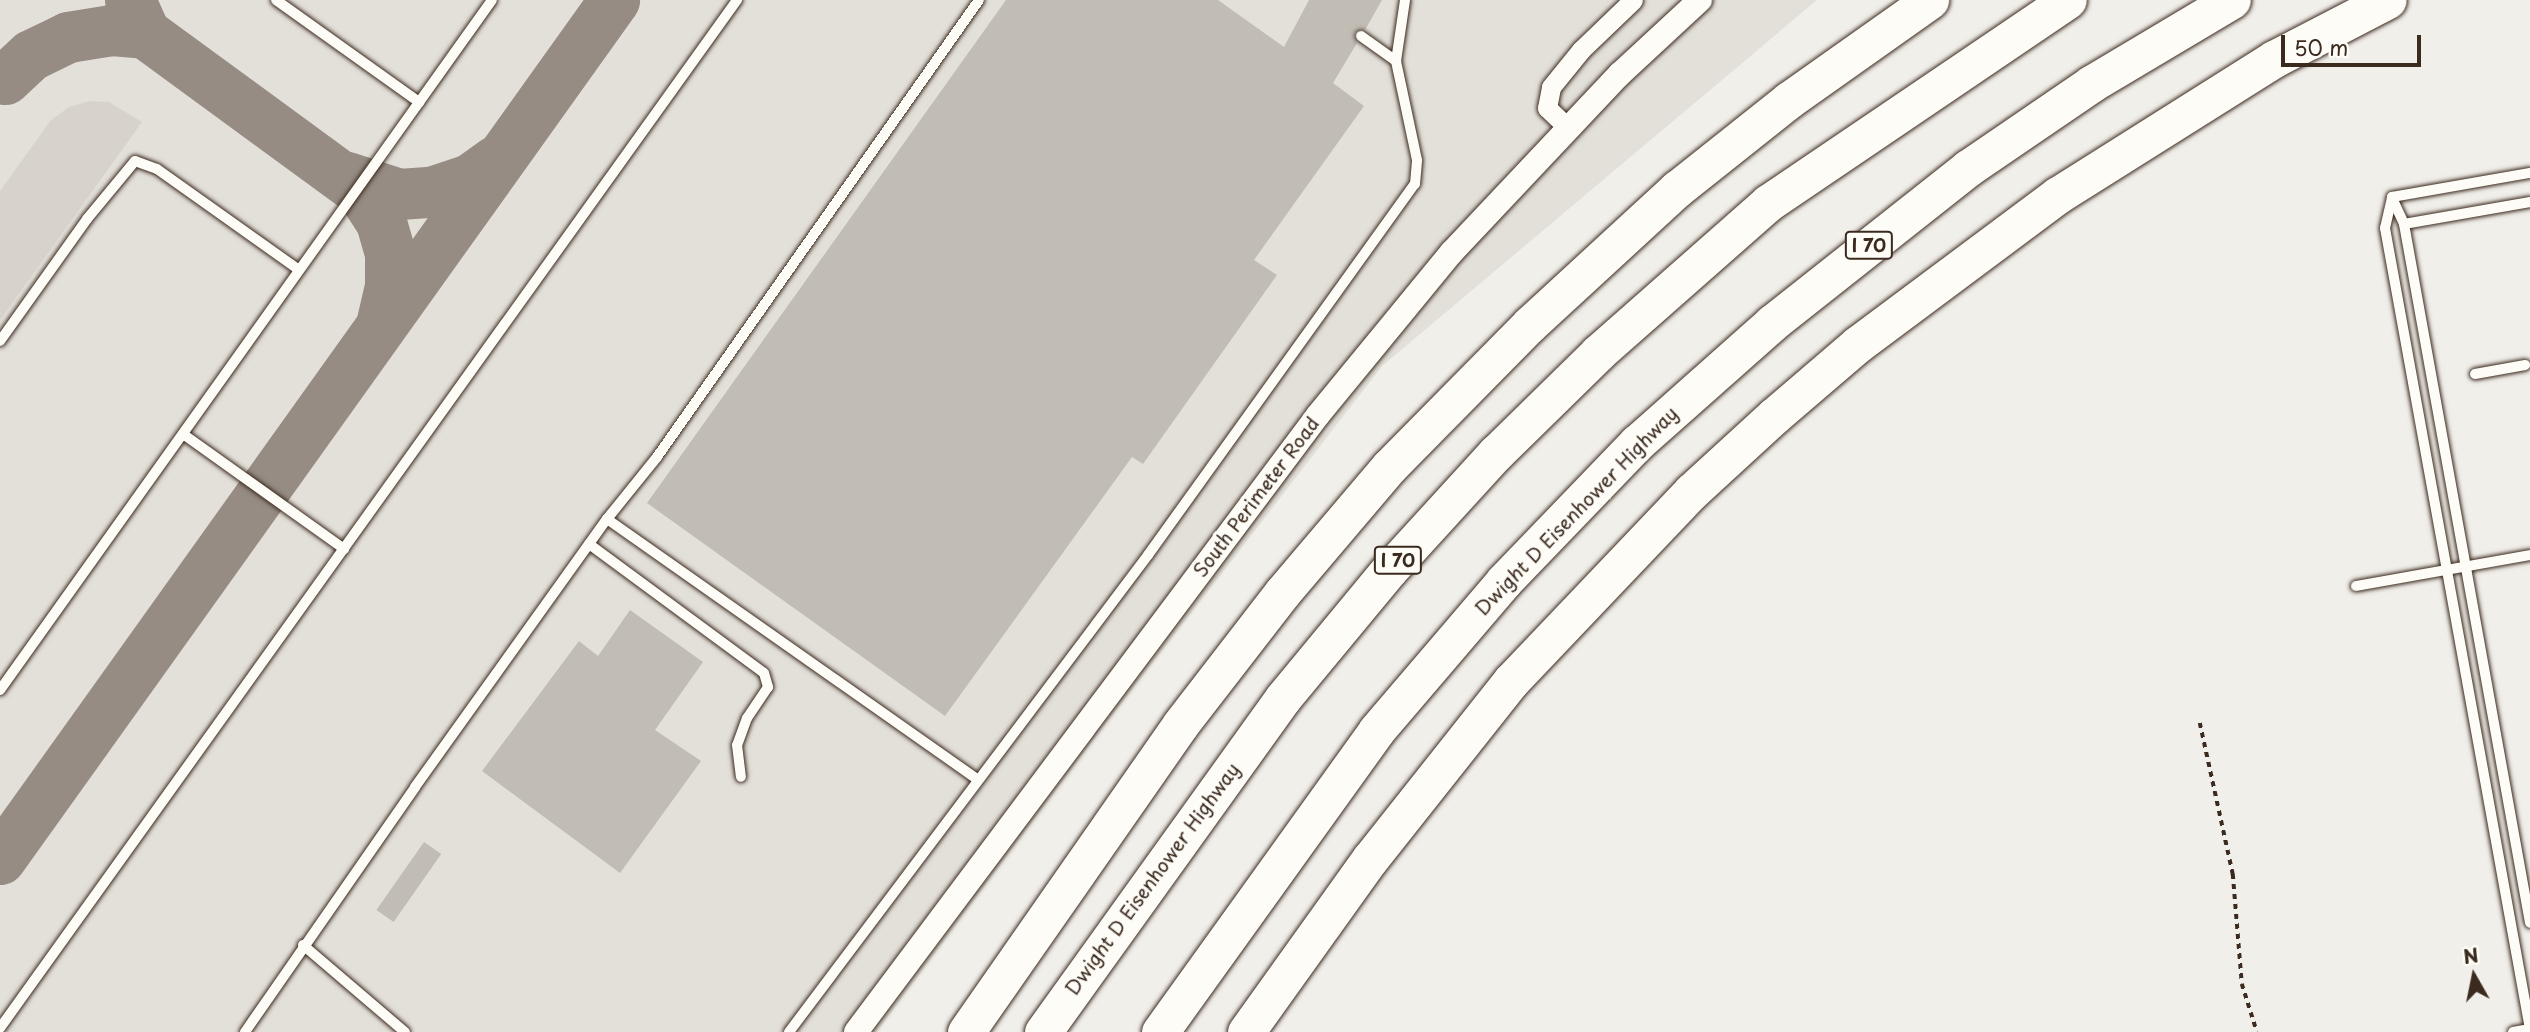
<!DOCTYPE html>
<html>
<head>
<meta charset="utf-8">
<style>
	body { margin:0 }
	#map { position:relative; width:2530px; height:1032px; overflow:hidden; background:#f1efea; font-family:"Playpen Sans",sans-serif }
	div>[style] { position:absolute }
	[style*='--x'] { left:calc(var(--x)*1px); top:calc(var(--y)*1px); width:calc(var(--w)*1px); rotate:calc(var(--a)*1deg) }
	.built>* { inset:0; background:#e3e0da }
	.green>* { inset:0; background:#d7d2cc }
	.taxiway>* { height:51px; margin:-25.5px; padding:0 25.5px; transform-origin:25.5px; border-radius:25.5px; background:#968c84 }
	.building>* { inset:0; background:#c1bcb4; transform-origin:0 0 }
	.path>* { height:3.5px; margin-top:-1.75px; transform-origin:0; background:repeating-linear-gradient(90deg,#3b2a1e 0 5px,transparent 0 10px) }
	.roads { filter:drop-shadow(0 0 2px #3b2a1e) drop-shadow(0 0 2px #3b2a1e) }
	.service>* { height:10px; margin:-5px; padding:0 5px; transform-origin:5px; border-radius:5px; background:#fdfcf7 }
	.minor>* { height:19px; margin:-9.5px; padding:0 9.5px; transform-origin:9.5px; border-radius:9.5px; background:#fdfcf7 }
	.tertiary>* { height:24px; margin:-12px; padding:0 12px; transform-origin:12px; border-radius:12px; background:#fdfcf7 }
	.motorway>* { height:37px; margin:-18.5px; padding:0 18.5px; transform-origin:18.5px; border-radius:18.5px; background:#fdfcf7 }
	span { translate:-50% -50%; white-space:nowrap; text-align:center; line-height:1.15; -webkit-text-stroke:7px #fdfcf7; paint-order:stroke }
	.shield-label span { padding:2px 5px; background:#fdfcf7; border:2px solid; border-radius:5px; -webkit-text-stroke-width:0 }
	.shield-label { font-size:18px; color:#3b2a1e; font-weight:700 }
	.street-label { font-size:19px; color:#3b2a1e }
	.north { position:absolute; left:2439px; top:941px; width:70px; height:70px; -webkit-text-stroke:5px #fdfcf7; paint-order:stroke; rotate:351deg; font-size:19px; font-weight:700; line-height:28px; text-align:center; color:#3b2a1e }
	.north::after { content:''; display:block; margin:auto; width:24px; height:32px; background:#3b2a1e; clip-path:polygon(50% 0,100% 100%,50% 72%,0 100%) }
	.scale { position:absolute; left:2281px; top:35px; width:140px; height:32px; box-sizing:border-box; border:4px solid #3b2a1e; border-top:0; padding-left:9px; font-size:21px; line-height:24px; white-space:nowrap; color:#3b2a1e; -webkit-text-stroke:5px #fdfcf7; paint-order:stroke }
</style>
</head>
<body>
<div id="map">
	<div class="built">
		<div style="clip-path:polygon(0 0,1817px 0,1382px 366px,1090px 744px,877px 1032px,0 1032px)"></div>
	</div>
	<div class="green">
		<div style="clip-path:polygon(89px 101px,109px 102px,142px 122px,0 320px,0 191px,51px 120px,69px 107px)"></div>
	</div>
	<div class="taxiway">
		<div style="--x:130;--y:0;--w:36;--a:66"></div>
		<div style="--x:145;--y:33;--w:268;--a:36.2"></div>
		<div style="--x:361;--y:191;--w:37;--a:57"></div>
		<div style="--x:381;--y:222;--w:33;--a:74"></div>
		<div style="--x:390;--y:254;--w:32;--a:90"></div>
		<div style="--x:390;--y:286;--w:35;--a:103"></div>
		<div style="--x:5;--y:79;--w:35;--a:-43"></div>
		<div style="--x:31;--y:55;--w:41;--a:-25.9"></div>
		<div style="--x:68;--y:37;--w:44;--a:-9.2"></div>
		<div style="--x:111;--y:30;--w:34;--a:5"></div>
		<div style="--x:347;--y:177;--w:55;--a:18.1"></div>
		<div style="--x:399;--y:194;--w:32;--a:-4"></div>
		<div style="--x:431;--y:192;--w:41;--a:-18.4"></div>
		<div style="--x:470;--y:179;--w:31;--a:-36"></div>
		<div style="--x:0;--y:859;--w:1056;--a:-54.44"></div>
	</div>
	<div class="building">
		<div style="clip-path:polygon(1006px 0,1218px 0,1284px 47px,1309px 0,1382px 0,1365px 30px,1355px 32px,1357px 43px,1333px 83px,1364px 106px,1254px 260px,1277px 275px,1143px 464px,1132px 457px,945px 716px,647px 503px)"></div>
		<div style="clip-path:polygon(630px 610px,703px 662px,655px 730px,701px 761px,620px 873px,482px 771px,579px 641px,598px 656px)"></div>
		<div style="left:424px;top:842px;width:21px;height:83px;rotate:35deg"></div>
	</div>
	<div class="path">
		<div style="--x:2200;--y:723;--w:155;--a:77.7"></div>
		<div style="--x:2233;--y:874;--w:110;--a:85.3"></div>
		<div style="--x:2242;--y:984;--w:50;--a:72.6"></div>
	</div>
	<div class="roads">
		<div class="service">
			<div style="--x:276;--y:0;--w:176;--a:35.5"></div>
			<div style="--x:1361;--y:36;--w:43;--a:35.5"></div>
			<div style="--x:2392;--y:198;--w:29;--a:65"></div>
			<div style="--x:2404;--y:224;--w:710;--a:79.78"></div>
			<div style="--x:2404;--y:224;--w:128;--a:-9.9"></div>
			<div style="--x:0;--y:341;--w:150;--a:-54.5"></div>
			<div style="--x:87;--y:219;--w:75;--a:-50.4"></div>
			<div style="--x:135;--y:161;--w:23;--a:20"></div>
			<div style="--x:157;--y:169;--w:174;--a:35.4"></div>
			<div style="--x:2475;--y:374;--w:51;--a:-10.2"></div>
			<div style="--x:183;--y:434;--w:198;--a:35.5"></div>
			<div style="--x:607;--y:519;--w:451;--a:35.1"></div>
			<div style="--x:589;--y:544;--w:217;--a:36.4"></div>
			<div style="--x:764;--y:673;--w:15;--a:74"></div>
			<div style="--x:768;--y:687;--w:37;--a:124"></div>
			<div style="--x:747;--y:718;--w:29;--a:110"></div>
			<div style="--x:737;--y:745;--w:32;--a:83"></div>
			<div style="--x:2356;--y:586;--w:177;--a:-10.1"></div>
			<div style="--x:0;--y:690;--w:847;--a:-54.51"></div>
			<div style="--x:303;--y:945;--w:134;--a:40.5"></div>
			<div style="--x:0;--y:1028;--w:1265;--a:-54.36"></div>
			<div style="--x:2530;--y:1029;--w:814;--a:-100.26"></div>
			<div style="--x:2385;--y:228;--w:32;--a:-77"></div>
			<div style="--x:2392;--y:197;--w:140;--a:-9.9"></div>
			<div style="--x:245;--y:1032;--w:298;--a:-55.2"></div>
			<div style="--x:415;--y:787;--w:330;--a:-54.4"></div>
			<div style="--x:607;--y:519;--w:80;--a:-51.1"></div>
			<div style="--x:657;--y:457;--w:559;--a:-54.83"></div>
			<div style="--x:789;--y:1032;--w:597;--a:-53.03"></div>
			<div style="--x:1148;--y:555;--w:457;--a:-54.3"></div>
			<div style="--x:1415;--y:184;--w:24;--a:-85"></div>
			<div style="--x:1417;--y:160;--w:101;--a:-102"></div>
			<div style="--x:1396;--y:61;--w:62;--a:-81.6"></div>
			<div style="--x:2513;--y:1032;--w:17;--a:-10"></div>
		</div>
		<div class="minor">
			<div style="--x:1568;--y:128;--w:29;--a:-136"></div>
			<div style="--x:1547;--y:108;--w:21;--a:-79"></div>
			<div style="--x:1551;--y:87;--w:48;--a:-51"></div>
			<div style="--x:1581;--y:50;--w:72;--a:-43.9"></div>
		</div>
		<div class="tertiary">
			<div style="--x:856;--y:1032;--w:771;--a:-53.17"></div>
			<div style="--x:1318;--y:415;--w:211;--a:-50.6"></div>
			<div style="--x:1452;--y:252;--w:245;--a:-46.7"></div>
			<div style="--x:1620;--y:74;--w:109;--a:-42.8"></div>
		</div>
		<div class="motorway">
			<div style="--x:966;--y:1032;--w:374;--a:-55.1"></div>
			<div style="--x:1180;--y:725;--w:167;--a:-52.3"></div>
			<div style="--x:1282;--y:593;--w:165;--a:-49.7"></div>
			<div style="--x:1389;--y:467;--w:201;--a:-45.4"></div>
			<div style="--x:1530;--y:324;--w:200;--a:-42.6"></div>
			<div style="--x:1677;--y:189;--w:143;--a:-38.5"></div>
			<div style="--x:1789;--y:100;--w:173;--a:-35.3"></div>
			<div style="--x:1043;--y:1032;--w:411;--a:-54.3"></div>
			<div style="--x:1283;--y:698;--w:166;--a:-50.4"></div>
			<div style="--x:1389;--y:570;--w:159;--a:-47.6"></div>
			<div style="--x:1496;--y:453;--w:143;--a:-44.4"></div>
			<div style="--x:1598;--y:353;--w:227;--a:-41.4"></div>
			<div style="--x:1768;--y:203;--w:362;--a:-34.1"></div>
			<div style="--x:1160;--y:1032;--w:370;--a:-54.3"></div>
			<div style="--x:1376;--y:731;--w:197;--a:-49.5"></div>
			<div style="--x:1504;--y:581;--w:192;--a:-46.1"></div>
			<div style="--x:1637;--y:443;--w:181;--a:-41.6"></div>
			<div style="--x:1772;--y:323;--w:250;--a:-38.3"></div>
			<div style="--x:1968;--y:168;--w:149;--a:-34.3"></div>
			<div style="--x:2091;--y:84;--w:164;--a:-30.8"></div>
			<div style="--x:1246;--y:1032;--w:213;--a:-54.4"></div>
			<div style="--x:1370;--y:859;--w:228;--a:-51.6"></div>
			<div style="--x:1512;--y:680;--w:260;--a:-46.4"></div>
			<div style="--x:1691;--y:492;--w:113;--a:-42.5"></div>
			<div style="--x:1774;--y:416;--w:111;--a:-40.6"></div>
			<div style="--x:1858;--y:344;--w:249;--a:-36.7"></div>
			<div style="--x:2058;--y:195;--w:255;--a:-32.2"></div>
			<div style="--x:2274;--y:59;--w:128;--a:-27.4"></div>
		</div>
	</div>
	<div class="shield-label">
		<span style="left:1869px;top:245px">I 70</span>
		<span style="left:1398px;top:560px">I 70</span>
	</div>
	<div class="street-label">
		<span style="left:1256px;top:497px;rotate:-53deg">South Perimeter Road</span>
		<span style="left:1576px;top:511px;rotate:-46deg">Dwight D Eisenhower Highway</span>
		<span style="left:1152px;top:879px;rotate:-54deg">Dwight D Eisenhower Highway</span>
	</div>
	<div class="north">N</div>
	<div class="scale">50 m</div>
</div>
</body>
</html>
